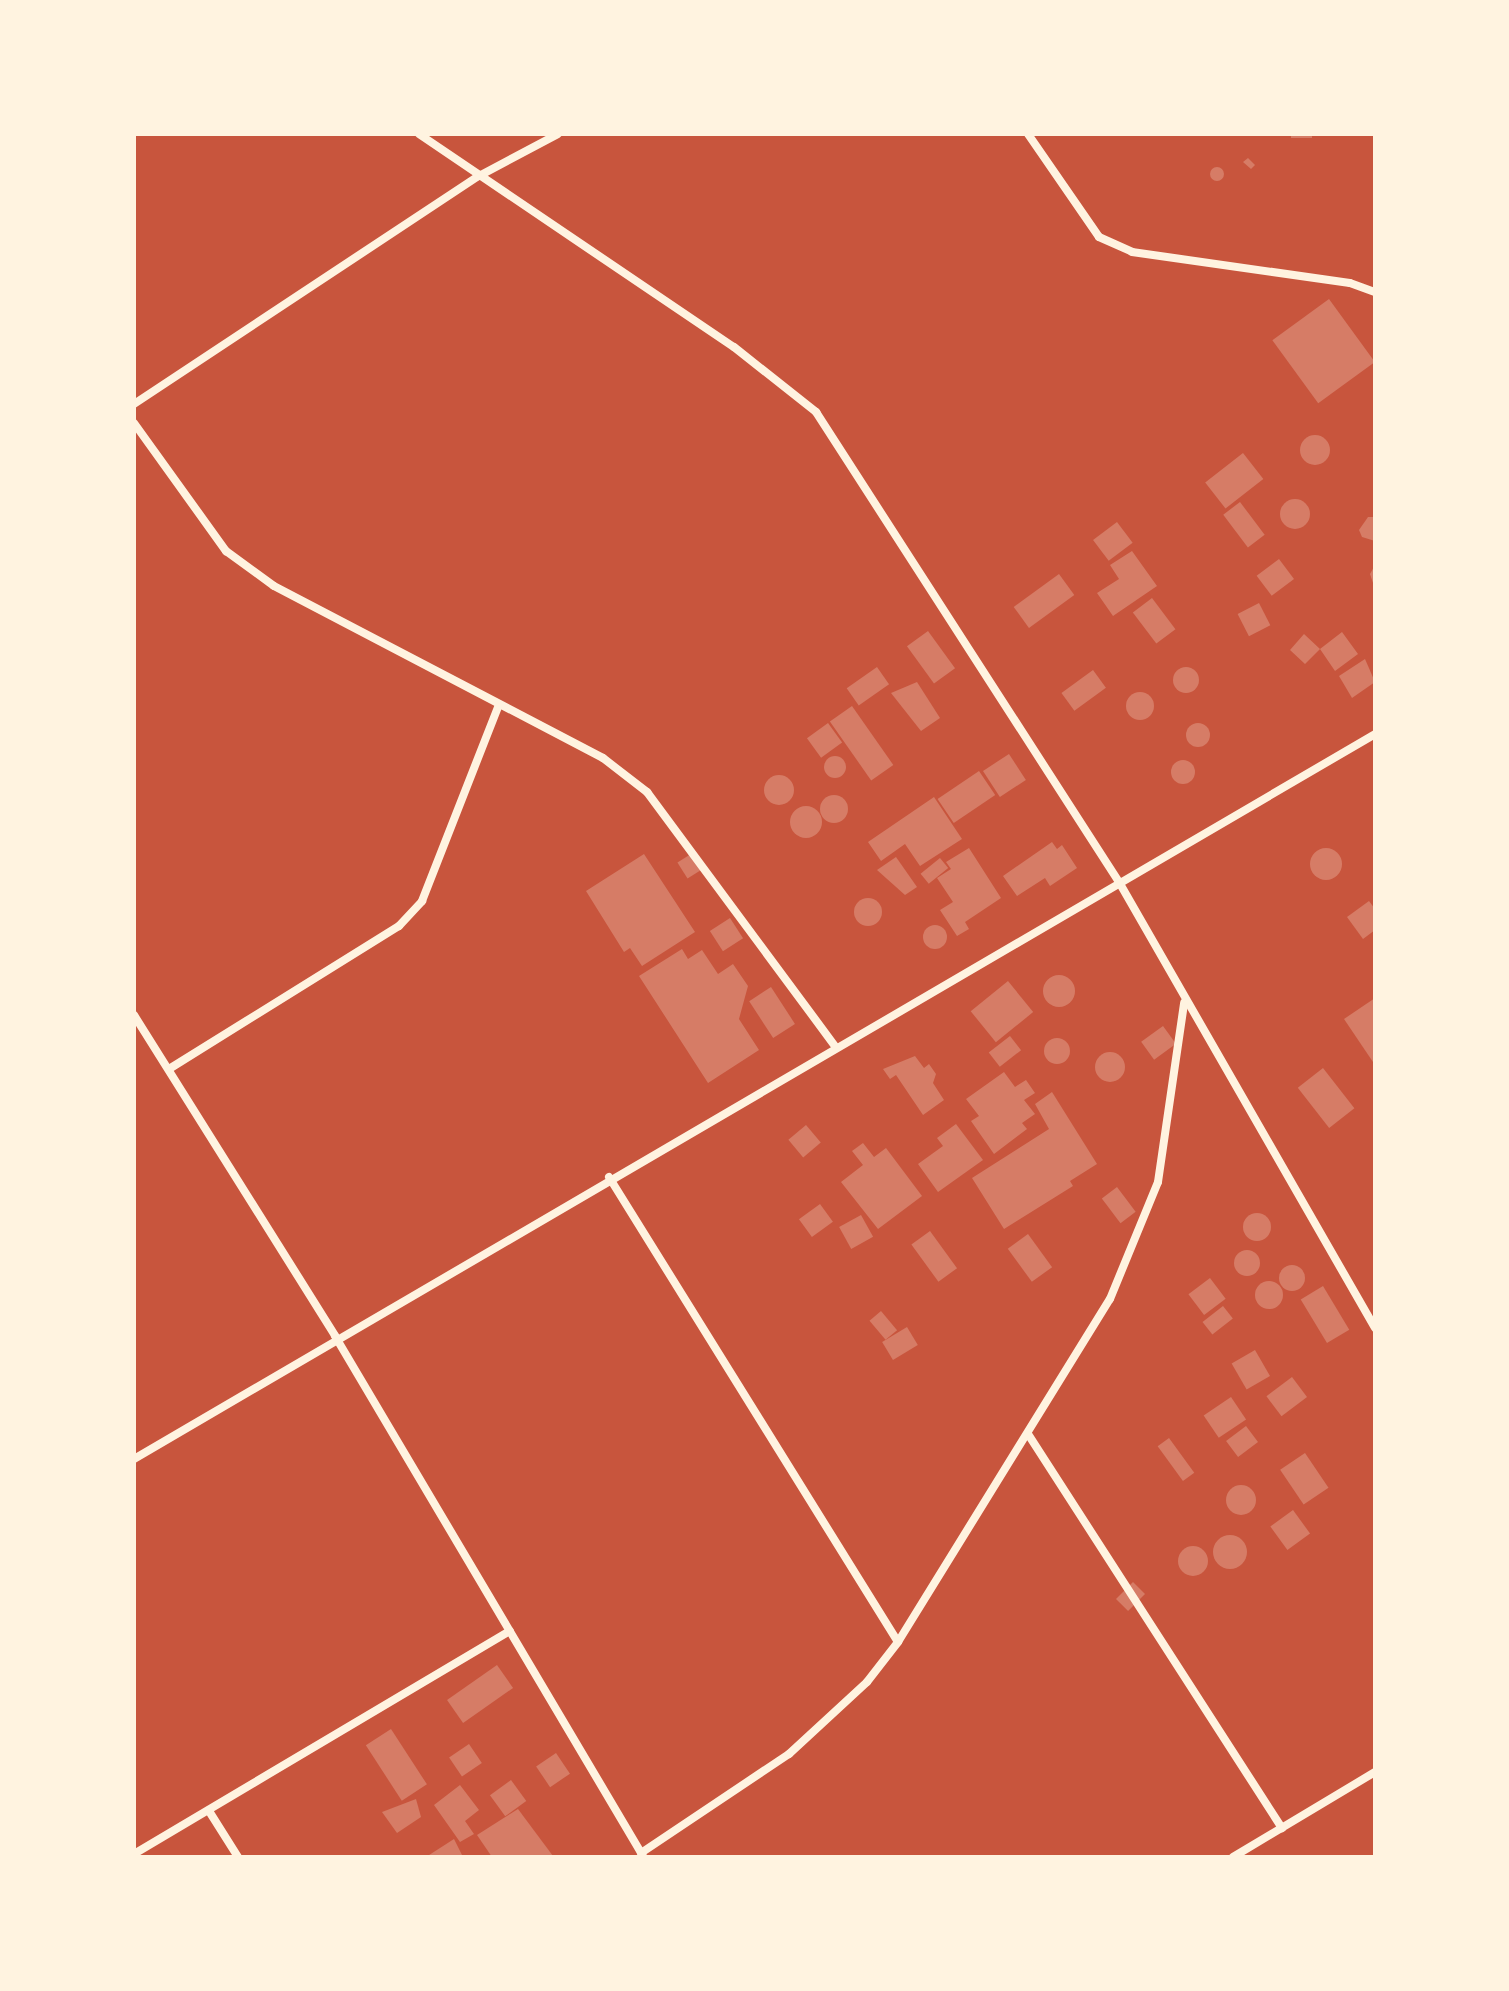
<!DOCTYPE html>
<html>
<head>
<meta charset="utf-8">
<style>
	body { margin:0 }
	#map { position:relative; width:1509px; height:1991px; overflow:hidden; background:#c8553d; font-family:"Fira Sans",sans-serif }
	div>[style] { position:absolute }
	[style*='--x'] { left:calc(var(--x)*1px); top:calc(var(--y)*1px); width:calc(var(--w)*1px); rotate:calc(var(--a)*1deg) }
	.building>* { inset:0; background:#d67c66; transform-origin:0 0 }
	.round { border-radius:50% }
	.minor>* { height:8px; margin:-4px; padding:0 4px; transform-origin:4px; border-radius:4px; background:#fff3e0 }
	span { translate:-50% -50%; white-space:nowrap; text-align:center; line-height:1.15; -webkit-text-stroke:8px #fff3e0; paint-order:stroke }
	.frame { position:absolute; inset:0; border:136px solid #fff3e0; pointer-events:none }
</style>
</head>
<body>
<div id="map">
	<div class="building">
		<div style="left:1291px;top:134px;width:21px;height:4px"></div>
		<div style="clip-path:polygon(1248px 158px,1255px 165px,1251px 169px,1243px 162px)"></div>
		<div class="round" style="left:1210px;top:167px;width:14px;height:14px"></div>
		<div style="left:1329px;top:299px;width:78px;height:70px;rotate:54deg"></div>
		<div class="round" style="left:1300px;top:435px;width:30px;height:30px"></div>
		<div style="left:1243px;top:453px;width:33px;height:48px;rotate:52deg"></div>
		<div class="round" style="left:1280px;top:499px;width:30px;height:30px"></div>
		<div style="left:1240px;top:502px;width:41px;height:21px;rotate:53deg"></div>
		<div style="clip-path:polygon(1368px 517px,1375px 517px,1375px 541px,1362px 537px,1359px 530px)"></div>
		<div style="left:1117px;top:522px;width:26px;height:30px;rotate:53deg"></div>
		<div style="clip-path:polygon(1132px 551px,1157px 586px,1113px 616px,1097px 593px,1119px 579px,1110px 565px)"></div>
		<div style="left:1279px;top:559px;width:25px;height:28px;rotate:53deg"></div>
		<div style="clip-path:polygon(1375px 565px,1375px 589px,1370px 574px)"></div>
		<div style="left:1059px;top:574px;width:26px;height:56px;rotate:54deg"></div>
		<div style="left:1152px;top:598px;width:39px;height:24px;rotate:53deg"></div>
		<div style="left:1259px;top:603px;width:25px;height:24px;rotate:63deg"></div>
		<div style="left:928px;top:631px;width:46px;height:26px;rotate:54deg"></div>
		<div style="clip-path:polygon(1342px 632px,1358px 654px,1335px 671px,1320px 649px,1305px 664px,1290px 650px,1304px 634px,1320px 649px)"></div>
		<div style="clip-path:polygon(1365px 659px,1375px 682px,1352px 698px,1339px 676px)"></div>
		<div class="round" style="left:1173px;top:667px;width:26px;height:26px"></div>
		<div style="left:877px;top:667px;width:21px;height:37px;rotate:55deg"></div>
		<div style="left:1093px;top:670px;width:22px;height:39px;rotate:54deg"></div>
		<div style="clip-path:polygon(917px 682px,940px 718px,921px 731px,891px 693px)"></div>
		<div class="round" style="left:1126px;top:692px;width:28px;height:28px"></div>
		<div style="left:852px;top:706px;width:72px;height:27px;rotate:55deg"></div>
		<div style="left:828px;top:723px;width:24px;height:26px;rotate:54deg"></div>
		<div class="round" style="left:1186px;top:723px;width:24px;height:24px"></div>
		<div style="left:1009px;top:754px;width:31px;height:31px;rotate:57deg"></div>
		<div class="round" style="left:824px;top:756px;width:22px;height:22px"></div>
		<div class="round" style="left:1171px;top:760px;width:24px;height:24px"></div>
		<div style="left:979px;top:771px;width:29px;height:50px;rotate:56deg"></div>
		<div class="round" style="left:764px;top:775px;width:30px;height:30px"></div>
		<div class="round" style="left:820px;top:795px;width:28px;height:28px"></div>
		<div style="clip-path:polygon(934px 797px,962px 839px,920px 866px,905px 844px,881px 861px,868px 842px)"></div>
		<div class="round" style="left:790px;top:806px;width:32px;height:32px"></div>
		<div style="clip-path:polygon(1052px 842px,1057px 849px,1062px 845px,1077px 868px,1050px 886px,1045px 878px,1017px 896px,1003px 876px)"></div>
		<div style="clip-path:polygon(969px 848px,1001px 898px,965px 922px,969px 929px,957px 936px,940px 910px,953px 902px,937px 878px,951px 869px,946px 862px)"></div>
		<div class="round" style="left:1310px;top:848px;width:32px;height:32px"></div>
		<div style="clip-path:polygon(644px 854px,695px 932px,642px 966px,630px 948px,624px 952px,586px 891px)"></div>
		<div style="left:691px;top:854px;width:19px;height:16px;rotate:58deg"></div>
		<div style="clip-path:polygon(896px 857px,917px 887px,905px 895px,877px 870px)"></div>
		<div style="left:940px;top:858px;width:13px;height:25px;rotate:51deg"></div>
		<div class="round" style="left:854px;top:898px;width:28px;height:28px"></div>
		<div style="clip-path:polygon(1369px 901px,1375px 909px,1375px 930px,1363px 939px,1347px 917px)"></div>
		<div style="left:730px;top:918px;width:24px;height:24px;rotate:57deg"></div>
		<div class="round" style="left:923px;top:925px;width:24px;height:24px"></div>
		<div style="clip-path:polygon(682px 949px,688px 959px,702px 950px,718px 974px,733px 964px,748px 986px,739px 1019px,759px 1050px,708px 1083px,639px 976px)"></div>
		<div class="round" style="left:1043px;top:975px;width:32px;height:32px"></div>
		<div style="left:1008px;top:981px;width:40px;height:48px;rotate:51deg"></div>
		<div style="left:771px;top:987px;width:44px;height:26px;rotate:57deg"></div>
		<div style="clip-path:polygon(1375px 998px,1375px 1065px,1344px 1019px)"></div>
		<div style="left:1163px;top:1026px;width:22px;height:27px;rotate:54deg"></div>
		<div style="left:1010px;top:1036px;width:18px;height:27px;rotate:52deg"></div>
		<div class="round" style="left:1044px;top:1038px;width:26px;height:26px"></div>
		<div class="round" style="left:1095px;top:1052px;width:30px;height:30px"></div>
		<div style="clip-path:polygon(915px 1056px,924px 1068px,929px 1064px,936px 1074px,933px 1083px,944px 1100px,923px 1115px,896px 1075px,890px 1079px,883px 1069px)"></div>
		<div style="left:1323px;top:1068px;width:51px;height:32px;rotate:52deg"></div>
		<div style="clip-path:polygon(1004px 1072px,1015px 1087px,1026px 1080px,1035px 1093px,1024px 1100px,1035px 1114px,1022px 1123px,1027px 1129px,994px 1154px,971px 1121px,979px 1116px,966px 1099px)"></div>
		<div style="clip-path:polygon(1052px 1092px,1097px 1164px,1070px 1181px,1073px 1186px,1004px 1229px,972px 1178px,1049px 1129px,1035px 1104px)"></div>
		<div style="clip-path:polygon(956px 1124px,983px 1160px,938px 1192px,918px 1164px,943px 1146px,937px 1138px)"></div>
		<div style="left:806px;top:1125px;width:23px;height:23px;rotate:50deg"></div>
		<div style="clip-path:polygon(863px 1143px,874px 1157px,886px 1148px,922px 1196px,878px 1229px,841px 1182px,863px 1165px,852px 1151px)"></div>
		<div style="left:1117px;top:1187px;width:31px;height:19px;rotate:53deg"></div>
		<div style="left:820px;top:1204px;width:22px;height:26px;rotate:54deg"></div>
		<div class="round" style="left:1243px;top:1213px;width:28px;height:28px"></div>
		<div style="left:861px;top:1215px;width:25px;height:25px;rotate:61deg"></div>
		<div style="left:930px;top:1231px;width:46px;height:23px;rotate:54deg"></div>
		<div style="left:1028px;top:1234px;width:41px;height:25px;rotate:54deg"></div>
		<div class="round" style="left:1234px;top:1250px;width:26px;height:26px"></div>
		<div class="round" style="left:1279px;top:1265px;width:26px;height:26px"></div>
		<div style="left:1210px;top:1278px;width:26px;height:27px;rotate:53deg"></div>
		<div class="round" style="left:1255px;top:1281px;width:28px;height:28px"></div>
		<div style="left:1323px;top:1286px;width:51px;height:26px;rotate:59deg"></div>
		<div style="left:1223px;top:1306px;width:16px;height:26px;rotate:52deg"></div>
		<div style="left:881px;top:1311px;width:25px;height:15px;rotate:50deg"></div>
		<div style="left:907px;top:1327px;width:21px;height:29px;rotate:59deg"></div>
		<div style="left:1255px;top:1350px;width:30px;height:27px;rotate:60deg"></div>
		<div style="left:1292px;top:1377px;width:25px;height:32px;rotate:53deg"></div>
		<div style="left:1231px;top:1397px;width:27px;height:33px;rotate:56deg"></div>
		<div style="left:1246px;top:1426px;width:20px;height:25px;rotate:53deg"></div>
		<div style="left:1169px;top:1438px;width:43px;height:14px;rotate:54deg"></div>
		<div style="left:1305px;top:1453px;width:42px;height:30px;rotate:56deg"></div>
		<div class="round" style="left:1226px;top:1485px;width:30px;height:30px"></div>
		<div style="left:1293px;top:1510px;width:29px;height:28px;rotate:54deg"></div>
		<div class="round" style="left:1213px;top:1535px;width:34px;height:34px"></div>
		<div class="round" style="left:1178px;top:1546px;width:30px;height:30px"></div>
		<div style="left:1133px;top:1582px;width:17px;height:24px;rotate:45deg"></div>
		<div style="left:497px;top:1665px;width:28px;height:61px;rotate:55deg"></div>
		<div style="left:391px;top:1729px;width:66px;height:30px;rotate:57deg"></div>
		<div style="left:469px;top:1744px;width:23px;height:24px;rotate:56deg"></div>
		<div style="left:556px;top:1753px;width:25px;height:24px;rotate:56deg"></div>
		<div style="left:511px;top:1780px;width:26px;height:26px;rotate:54deg"></div>
		<div style="clip-path:polygon(460px 1785px,479px 1810px,465px 1821px,474px 1834px,460px 1842px,434px 1805px)"></div>
		<div style="clip-path:polygon(416px 1799px,421px 1817px,397px 1833px,382px 1812px)"></div>
		<div style="clip-path:polygon(518px 1809px,553px 1856px,492px 1857px,477px 1835px)"></div>
		<div style="clip-path:polygon(454px 1839px,463px 1857px,426px 1857px)"></div>
	</div>
	<div class="minor">
		<div style="--x:419;--y:134;--w:380;--a:34.1"></div>
		<div style="--x:734;--y:347;--w:105;--a:38.4"></div>
		<div style="--x:816;--y:412;--w:559;--a:57.19"></div>
		<div style="--x:1119;--y:882;--w:514;--a:60.14"></div>
		<div style="--x:1028;--y:134;--w:125;--a:55.4"></div>
		<div style="--x:1099;--y:237;--w:36;--a:24"></div>
		<div style="--x:1132;--y:252;--w:220;--a:8.1"></div>
		<div style="--x:1350;--y:283;--w:27;--a:20"></div>
		<div style="--x:134;--y:404;--w:414;--a:-33.5"></div>
		<div style="--x:479;--y:176;--w:89;--a:-28"></div>
		<div style="--x:134;--y:423;--w:158;--a:54.3"></div>
		<div style="--x:226;--y:551;--w:59;--a:36.1"></div>
		<div style="--x:274;--y:586;--w:371;--a:27.6"></div>
		<div style="--x:603;--y:758;--w:56;--a:37.7"></div>
		<div style="--x:647;--y:792;--w:316;--a:53.5"></div>
		<div style="--x:134;--y:1015;--w:379;--a:57.9"></div>
		<div style="--x:335;--y:1336;--w:604;--a:59.36"></div>
		<div style="--x:169;--y:1069;--w:271;--a:-31.9"></div>
		<div style="--x:399;--y:926;--w:34;--a:-47"></div>
		<div style="--x:422;--y:901;--w:208;--a:-68.6"></div>
		<div style="--x:609;--y:1177;--w:547;--a:58.14"></div>
		<div style="--x:1028;--y:1434;--w:469;--a:57.2"></div>
		<div style="--x:134;--y:1459;--w:1437;--a:-30.29"></div>
		<div style="--x:209;--y:1811;--w:54;--a:57.8"></div>
		<div style="--x:641;--y:1853;--w:178;--a:-33.8"></div>
		<div style="--x:789;--y:1754;--w:106;--a:-42.7"></div>
		<div style="--x:867;--y:1682;--w:51;--a:-52.2"></div>
		<div style="--x:898;--y:1642;--w:403;--a:-58.3"></div>
		<div style="--x:1110;--y:1299;--w:126;--a:-67.7"></div>
		<div style="--x:1158;--y:1182;--w:181;--a:-81.7"></div>
		<div style="--x:134;--y:1854;--w:437;--a:-30.7"></div>
		<div style="--x:1233;--y:1857;--w:165;--a:-30.9"></div>
	</div>
	<div class="frame"></div>
</div>
</body>
</html>
